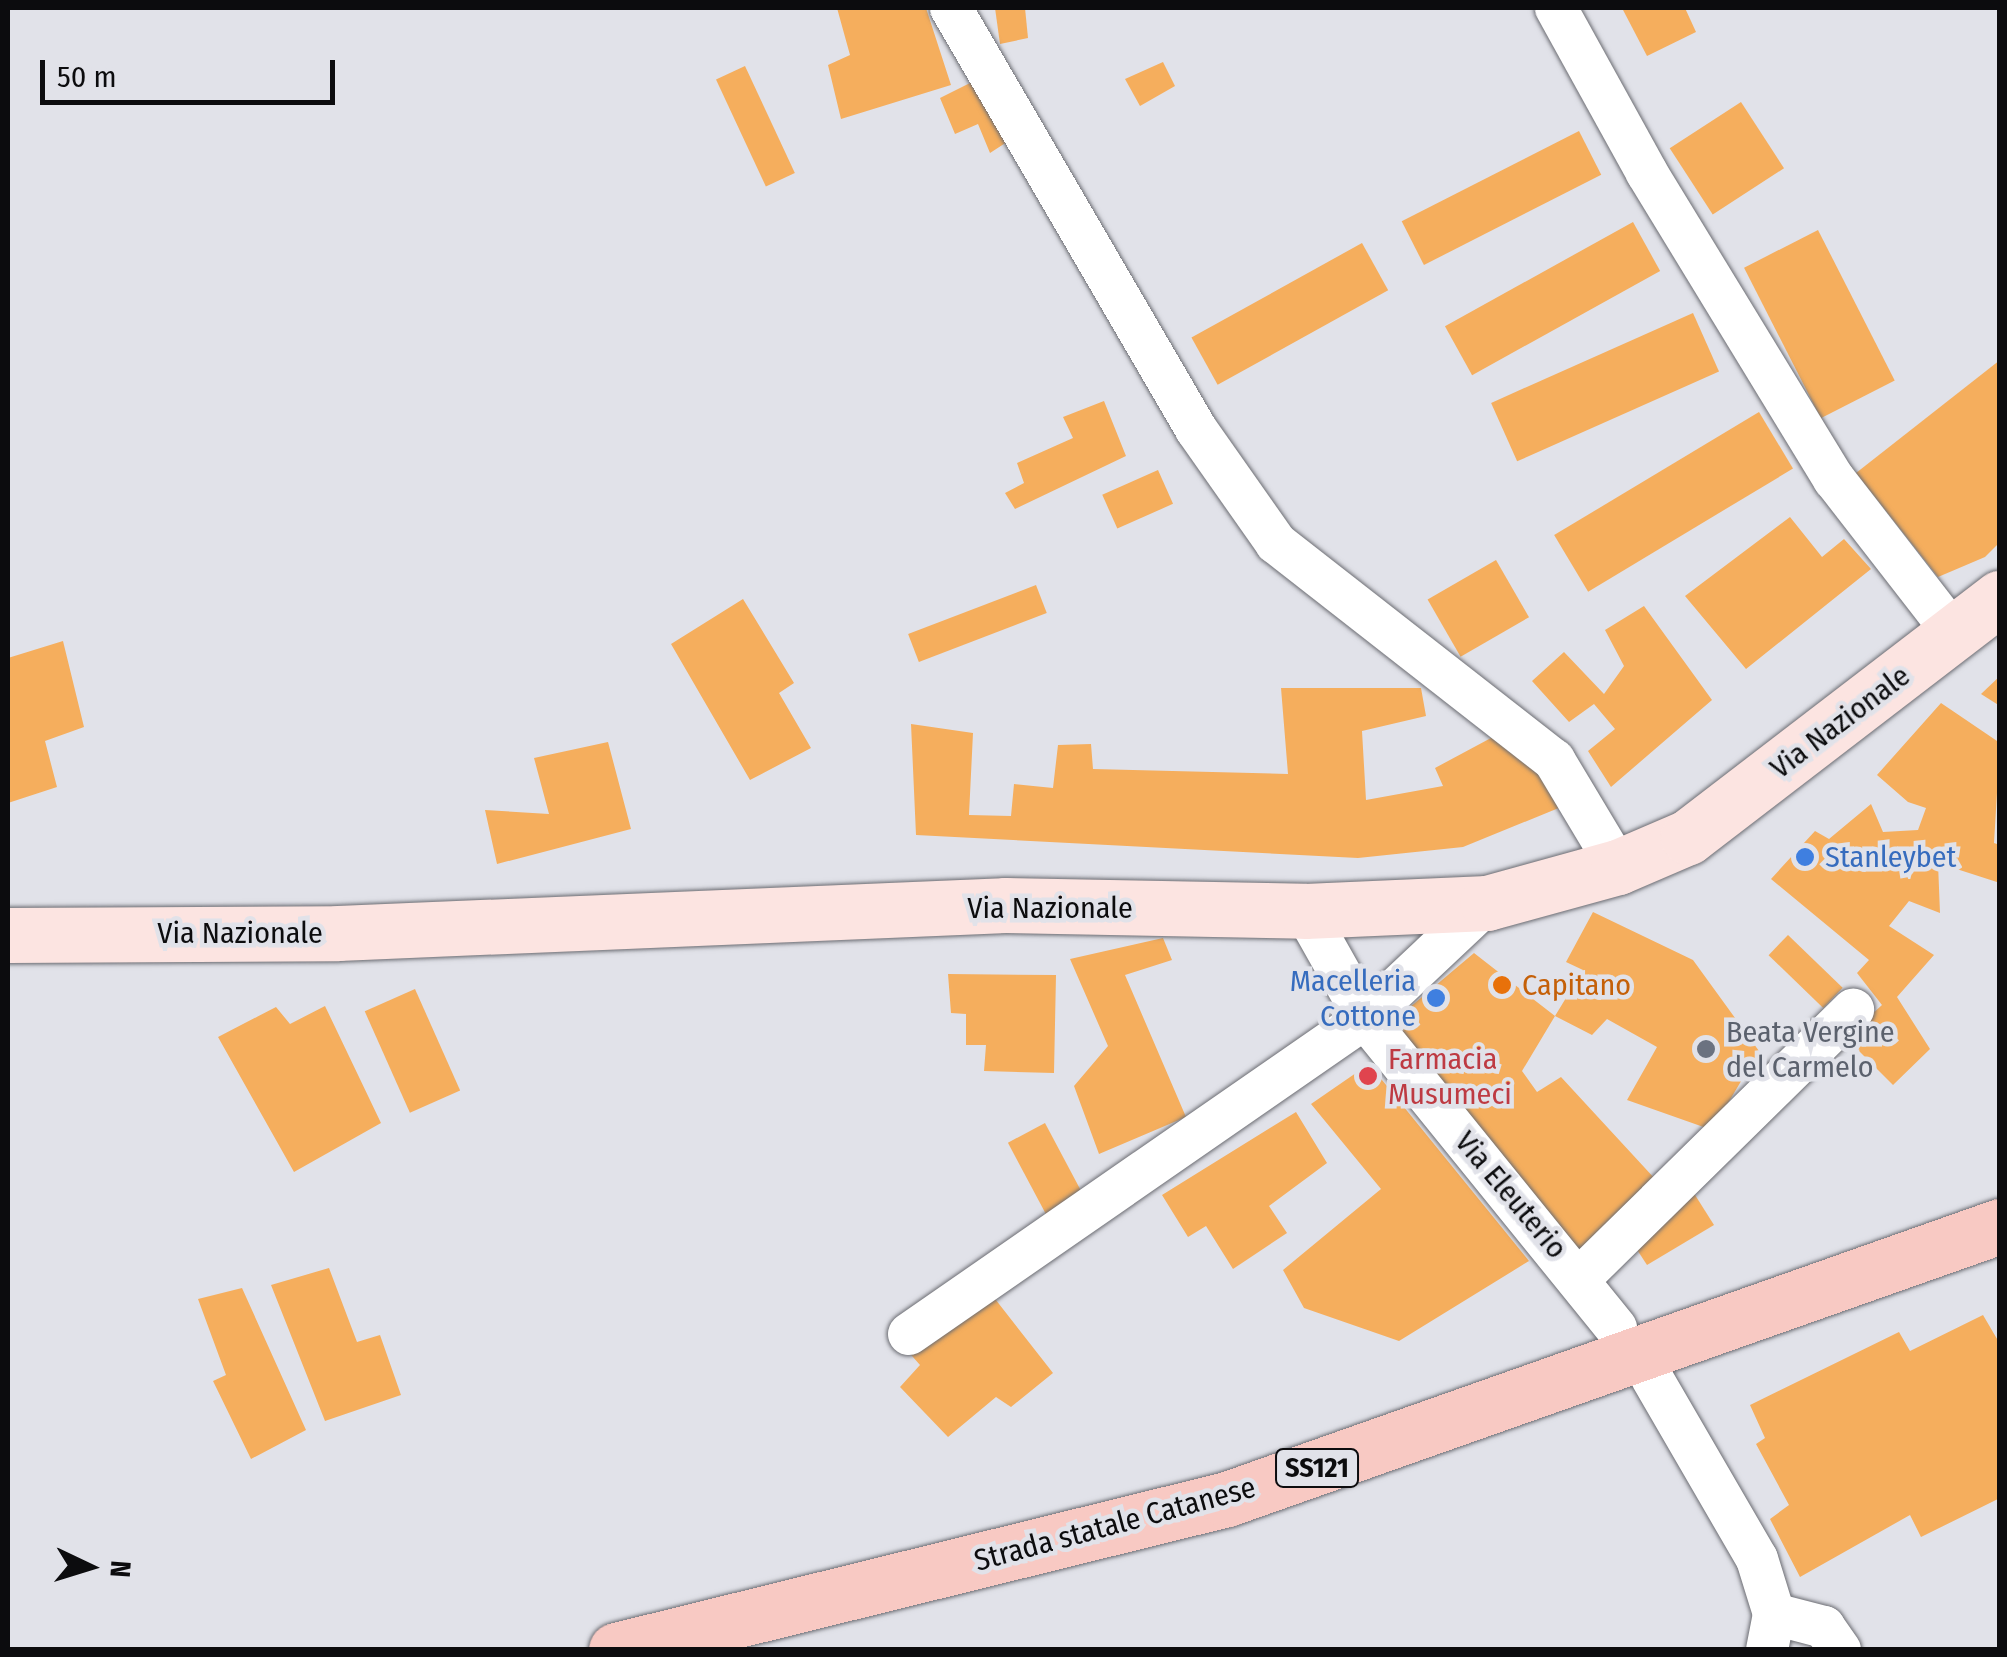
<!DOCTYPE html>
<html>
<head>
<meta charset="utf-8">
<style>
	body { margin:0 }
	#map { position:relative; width:2007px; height:1657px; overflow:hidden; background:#e1e2e9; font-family:"Fira Sans Condensed",sans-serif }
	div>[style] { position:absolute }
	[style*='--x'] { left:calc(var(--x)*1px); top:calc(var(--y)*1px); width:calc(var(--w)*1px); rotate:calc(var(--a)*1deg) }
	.building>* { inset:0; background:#f5ae5d; transform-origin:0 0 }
	.roads { filter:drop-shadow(0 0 2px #6b6c72) drop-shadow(0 0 2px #6b6c72) }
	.street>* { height:42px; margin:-21px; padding:0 21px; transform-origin:21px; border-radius:21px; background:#fff }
	.secondary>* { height:55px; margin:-27.5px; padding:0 27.5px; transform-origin:27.5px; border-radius:27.5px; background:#fce4e1 }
	.primary>* { height:55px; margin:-27.5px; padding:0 27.5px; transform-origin:27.5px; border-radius:27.5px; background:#f8c9c3 }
	.dots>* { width:28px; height:28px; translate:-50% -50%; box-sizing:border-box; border:5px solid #e1e2e9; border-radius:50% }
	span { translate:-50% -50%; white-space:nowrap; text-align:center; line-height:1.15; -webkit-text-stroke:9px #e1e2e9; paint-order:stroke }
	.shield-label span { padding:2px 8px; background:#e1e2e9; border:2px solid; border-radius:8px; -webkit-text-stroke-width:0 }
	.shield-label { font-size:28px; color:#0c0c0e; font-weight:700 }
	.street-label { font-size:30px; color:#0c0c0e }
	.shop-label { font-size:30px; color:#366cbe }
	.left { translate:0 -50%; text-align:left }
	.right { translate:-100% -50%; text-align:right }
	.food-label { font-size:30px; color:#c56008 }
	.worship-label { font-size:30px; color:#5b616d }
	.health-label { font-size:30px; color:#be3a42 }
	.frame { position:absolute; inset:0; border:10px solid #0c0c0e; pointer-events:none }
	.north { position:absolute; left:40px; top:1517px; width:100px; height:100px; -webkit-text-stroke:8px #e1e2e9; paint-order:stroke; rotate:94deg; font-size:28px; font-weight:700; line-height:40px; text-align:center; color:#0c0c0e }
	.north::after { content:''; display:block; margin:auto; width:35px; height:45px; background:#0c0c0e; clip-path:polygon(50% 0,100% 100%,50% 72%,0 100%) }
	.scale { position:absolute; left:40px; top:60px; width:295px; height:45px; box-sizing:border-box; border:5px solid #0c0c0e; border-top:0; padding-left:12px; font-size:30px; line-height:35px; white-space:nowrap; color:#0c0c0e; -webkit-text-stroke:8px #e1e2e9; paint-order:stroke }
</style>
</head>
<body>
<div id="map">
	<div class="building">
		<div style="clip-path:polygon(837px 8px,926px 8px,951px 85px,841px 119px,828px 65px,850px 55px)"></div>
		<div style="clip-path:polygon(995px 8px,1025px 8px,1028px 38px,1000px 44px)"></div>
		<div style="clip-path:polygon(1622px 8px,1685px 8px,1696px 32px,1647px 56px)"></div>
		<div style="clip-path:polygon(1163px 62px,1175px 86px,1140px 106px,1125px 79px)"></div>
		<div style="left:745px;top:66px;width:118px;height:32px;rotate:65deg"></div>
		<div style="clip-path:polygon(976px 80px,1010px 140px,990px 153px,978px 124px,955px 134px,940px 98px)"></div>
		<div style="left:1741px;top:102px;width:79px;height:85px;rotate:57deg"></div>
		<div style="left:1579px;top:131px;width:49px;height:199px;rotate:63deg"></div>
		<div style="left:1633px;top:222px;width:56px;height:215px;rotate:61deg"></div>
		<div style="left:1818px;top:230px;width:169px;height:83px;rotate:63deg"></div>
		<div style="left:1362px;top:243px;width:54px;height:195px;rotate:61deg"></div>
		<div style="left:1693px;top:313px;width:64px;height:221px;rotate:66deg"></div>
		<div style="clip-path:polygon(2000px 360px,2000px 542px,1985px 557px,1938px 577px,1856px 473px)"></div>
		<div style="clip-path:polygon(1104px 401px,1126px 456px,1015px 509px,1005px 493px,1024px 483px,1017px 463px,1073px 438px,1063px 417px)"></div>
		<div style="left:1759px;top:412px;width:66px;height:239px;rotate:59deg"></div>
		<div style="left:1158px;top:470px;width:37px;height:61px;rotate:66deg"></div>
		<div style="clip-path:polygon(1790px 517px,1822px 557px,1844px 539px,1871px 569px,1746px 669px,1685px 596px)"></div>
		<div style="left:1496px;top:560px;width:66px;height:79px;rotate:60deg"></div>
		<div style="left:1036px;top:585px;width:30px;height:137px;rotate:69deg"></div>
		<div style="clip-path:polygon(743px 599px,794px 683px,779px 693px,811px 748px,750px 780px,671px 644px)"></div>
		<div style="clip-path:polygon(1644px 606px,1712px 700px,1611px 787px,1588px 751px,1615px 729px,1594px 704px,1569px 722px,1532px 681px,1564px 652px,1604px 694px,1624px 666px,1605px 630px)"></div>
		<div style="clip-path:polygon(63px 641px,84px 727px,45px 741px,57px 787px,8px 803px,8px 658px)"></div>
		<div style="clip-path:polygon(2000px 676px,2000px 706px,1981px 694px)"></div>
		<div style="clip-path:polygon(1281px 688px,1421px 688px,1426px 716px,1362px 731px,1366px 800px,1443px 786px,1435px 768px,1504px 731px,1566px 805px,1463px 847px,1358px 858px,916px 835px,911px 724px,973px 733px,969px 815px,1011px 816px,1014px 784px,1053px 788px,1058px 745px,1091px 744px,1093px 769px,1288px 774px)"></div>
		<div style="clip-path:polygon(1941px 703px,2000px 743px,1994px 843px,2000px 845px,2000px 883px,1938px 863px,1940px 913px,1909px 901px,1889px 926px,1934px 955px,1897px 997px,1930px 1049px,1893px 1085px,1846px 1038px,1882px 1005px,1857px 973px,1869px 960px,1771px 879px,1815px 831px,1829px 839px,1871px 804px,1883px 832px,1918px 830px,1926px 808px,1908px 802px,1877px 775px)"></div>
		<div style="clip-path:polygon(608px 742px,631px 829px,497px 864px,485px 810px,549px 814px,534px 758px)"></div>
		<div style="clip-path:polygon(1593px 912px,1693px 960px,1759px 1051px,1712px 1130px,1627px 1100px,1657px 1047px,1607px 1019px,1592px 1035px,1555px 1016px,1583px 970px,1566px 962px)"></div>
		<div style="left:1788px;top:935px;width:76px;height:28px;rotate:44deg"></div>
		<div style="clip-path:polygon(1163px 938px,1172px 960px,1125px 975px,1186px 1117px,1099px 1154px,1074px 1086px,1108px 1046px,1070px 959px)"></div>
		<div style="clip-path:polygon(1474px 953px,1555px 1016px,1522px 1071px,1537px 1092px,1561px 1077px,1656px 1180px,1579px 1250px,1390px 1024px)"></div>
		<div style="clip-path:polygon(948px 974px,1056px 975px,1054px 1073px,984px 1071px,986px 1045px,966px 1045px,966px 1014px,951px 1013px)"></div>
		<div style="left:415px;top:989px;width:111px;height:55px;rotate:66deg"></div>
		<div style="clip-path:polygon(325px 1006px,381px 1123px,294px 1172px,218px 1037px,276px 1007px,290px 1024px)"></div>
		<div style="clip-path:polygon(1369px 1064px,1529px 1261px,1399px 1341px,1304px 1308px,1283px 1270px,1381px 1189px,1311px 1104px)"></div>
		<div style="clip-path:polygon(1296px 1112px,1327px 1163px,1269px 1206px,1287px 1233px,1233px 1269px,1206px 1226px,1188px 1237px,1162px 1195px)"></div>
		<div style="left:1045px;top:1123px;width:82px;height:42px;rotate:62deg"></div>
		<div style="clip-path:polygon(1690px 1187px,1714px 1225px,1647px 1265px,1632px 1242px)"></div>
		<div style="clip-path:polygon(329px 1268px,357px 1342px,380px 1335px,401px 1395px,325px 1421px,271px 1285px)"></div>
		<div style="clip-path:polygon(985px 1286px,1053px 1373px,1011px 1407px,996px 1397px,948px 1437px,900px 1387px,920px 1365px,905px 1348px)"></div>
		<div style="clip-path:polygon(242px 1288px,306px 1430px,251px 1459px,213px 1381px,226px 1375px,198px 1299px)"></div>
		<div style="clip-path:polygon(1983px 1315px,2000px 1344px,2000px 1498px,1921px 1537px,1910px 1515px,1800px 1577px,1770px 1519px,1789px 1505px,1756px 1444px,1765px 1438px,1750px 1405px,1899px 1332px,1910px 1351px)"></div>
	</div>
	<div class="roads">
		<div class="street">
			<div style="--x:951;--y:8;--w:487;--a:59.8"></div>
			<div style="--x:1196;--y:429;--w:139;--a:54.9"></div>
			<div style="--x:1276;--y:543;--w:353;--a:38"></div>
			<div style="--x:1554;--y:760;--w:125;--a:59.1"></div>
			<div style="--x:1556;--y:8;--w:188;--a:61.1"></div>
			<div style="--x:1647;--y:173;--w:359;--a:58.6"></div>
			<div style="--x:1834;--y:479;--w:197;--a:52.2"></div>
			<div style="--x:1305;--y:911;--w:123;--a:60.7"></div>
			<div style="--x:1365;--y:1018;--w:399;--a:51"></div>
			<div style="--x:1580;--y:1278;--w:383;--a:-44.5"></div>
			<div style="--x:909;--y:1334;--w:555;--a:-34.72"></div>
			<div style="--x:1365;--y:1018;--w:168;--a:-43.3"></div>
			<div style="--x:1652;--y:1378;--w:209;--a:59.9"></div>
			<div style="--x:1757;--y:1559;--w:58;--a:72.8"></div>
			<div style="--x:1774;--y:1614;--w:52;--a:14.6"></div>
			<div style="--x:1824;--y:1627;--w:28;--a:55"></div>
			<div style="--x:1767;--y:1650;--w:37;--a:-79"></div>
		</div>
		<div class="secondary">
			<div style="--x:8;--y:935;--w:330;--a:-0.3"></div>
			<div style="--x:338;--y:933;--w:668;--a:-2.4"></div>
			<div style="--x:1005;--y:905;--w:300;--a:1.1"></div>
			<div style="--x:1305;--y:911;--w:182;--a:-2.5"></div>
			<div style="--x:1487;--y:903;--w:136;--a:-15.4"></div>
			<div style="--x:1618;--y:867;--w:76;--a:-23.2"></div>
			<div style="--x:1688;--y:837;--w:393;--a:-37.5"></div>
		</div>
		<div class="primary">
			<div style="--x:616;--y:1650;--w:629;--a:-13.88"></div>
			<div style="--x:1227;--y:1499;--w:820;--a:-19.45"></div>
		</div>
	</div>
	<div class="dots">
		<div style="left:1805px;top:857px;background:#3f7fe0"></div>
		<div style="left:1502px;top:985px;background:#e8710a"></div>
		<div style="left:1436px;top:998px;background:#3f7fe0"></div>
		<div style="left:1706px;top:1049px;background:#6b7280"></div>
		<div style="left:1368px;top:1076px;background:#e0444e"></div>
	</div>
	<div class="shield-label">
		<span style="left:1317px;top:1468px">SS121</span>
	</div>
	<div class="street-label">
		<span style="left:1840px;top:722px;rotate:-37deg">Via Nazionale</span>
		<span style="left:1050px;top:908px">Via Nazionale</span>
		<span style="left:240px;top:933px">Via Nazionale</span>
		<span style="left:1511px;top:1195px;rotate:50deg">Via Eleuterio</span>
		<span style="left:1115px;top:1524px;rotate:-15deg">Strada statale Catanese</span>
	</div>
	<div class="shop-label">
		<span class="left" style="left:1825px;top:857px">Stanleybet</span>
		<span class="right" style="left:1416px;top:998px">Macelleria<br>Cottone</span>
	</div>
	<div class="food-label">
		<span class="left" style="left:1522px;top:985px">Capitano</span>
	</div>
	<div class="worship-label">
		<span class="left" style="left:1726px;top:1049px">Beata Vergine<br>del Carmelo</span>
	</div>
	<div class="health-label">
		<span class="left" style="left:1388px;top:1076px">Farmacia<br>Musumeci</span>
	</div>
	<div class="frame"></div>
	<div class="north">N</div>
	<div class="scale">50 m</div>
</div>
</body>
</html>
